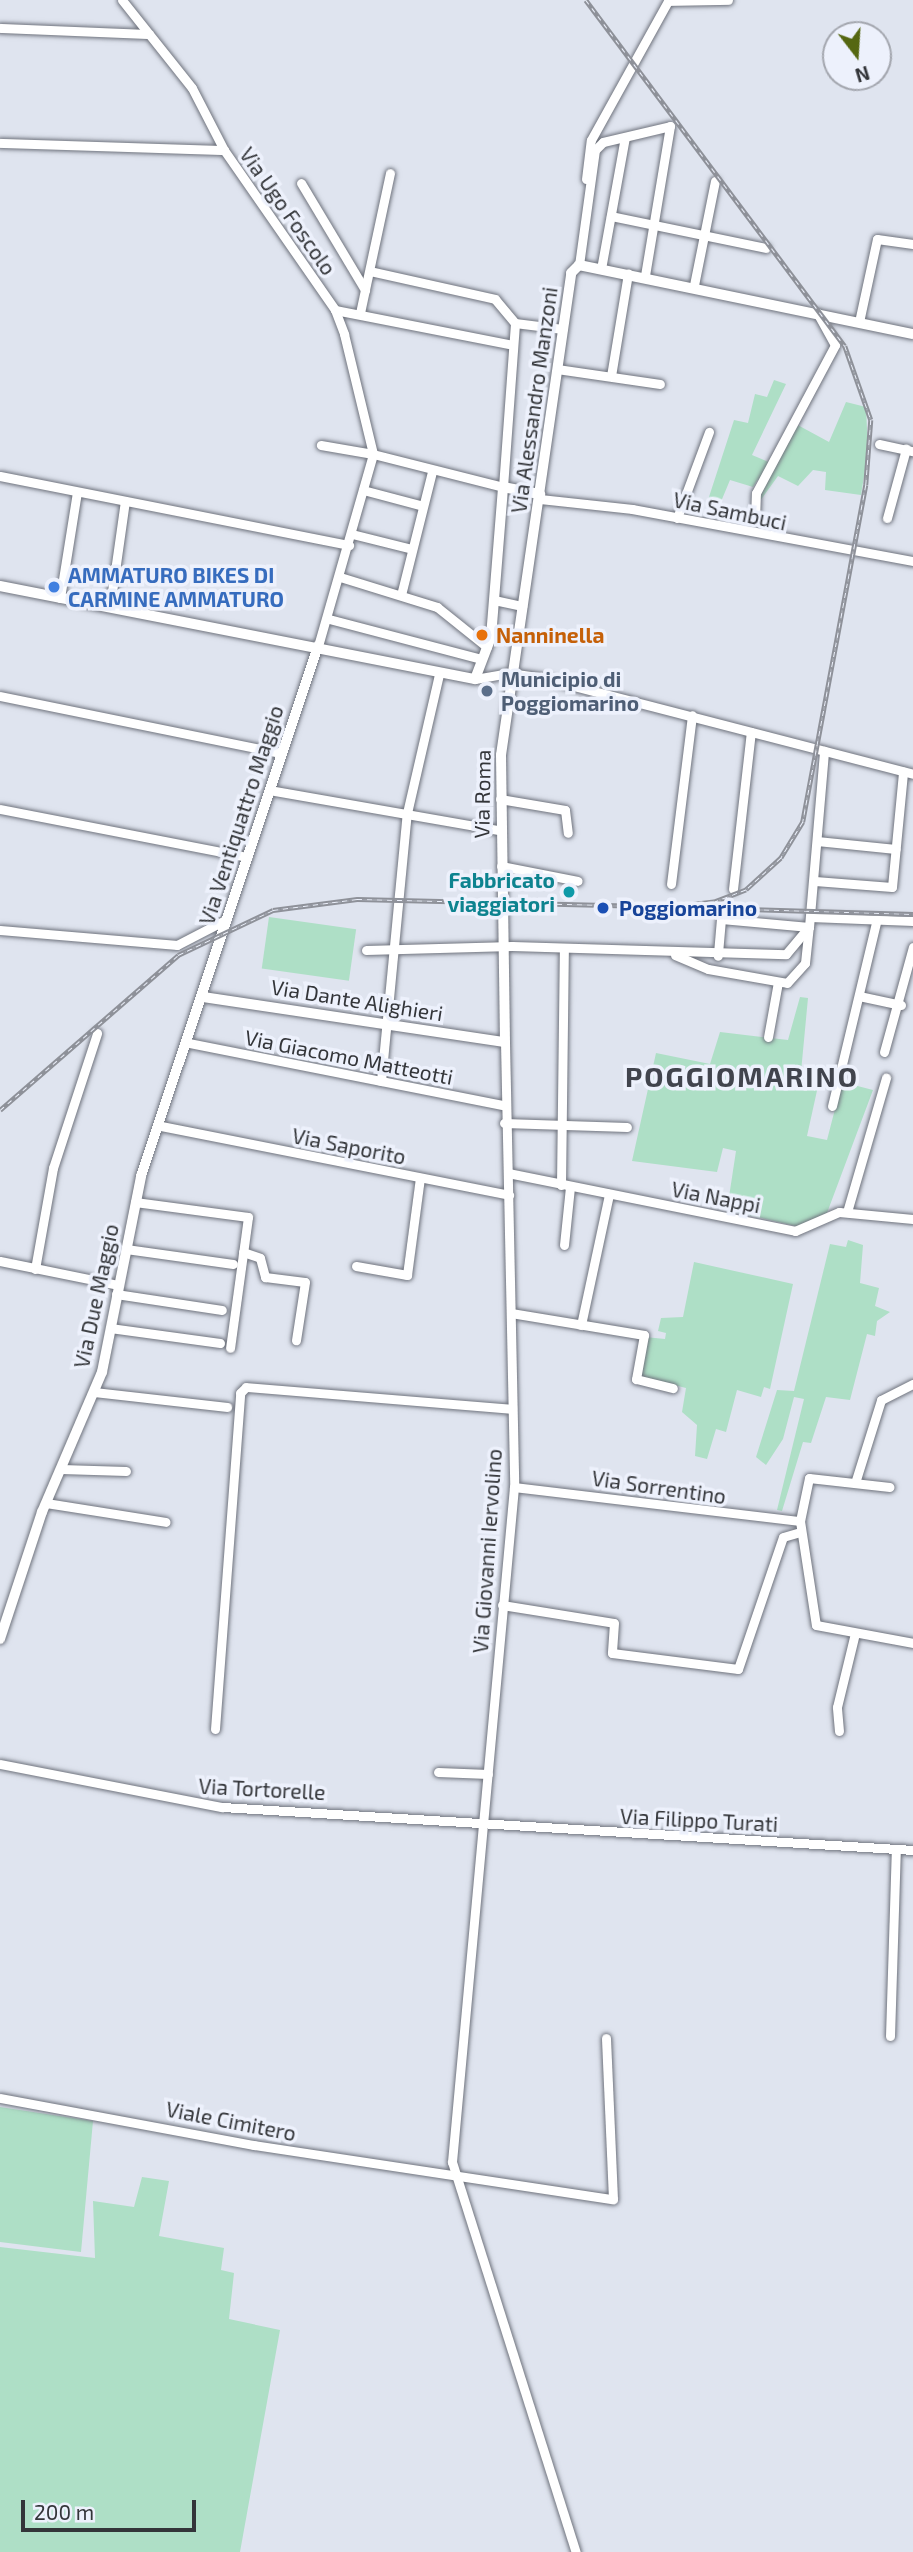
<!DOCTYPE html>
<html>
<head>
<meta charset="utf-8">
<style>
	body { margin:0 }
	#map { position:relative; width:913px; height:2552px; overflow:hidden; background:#dfe4ef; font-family:"Exo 2",sans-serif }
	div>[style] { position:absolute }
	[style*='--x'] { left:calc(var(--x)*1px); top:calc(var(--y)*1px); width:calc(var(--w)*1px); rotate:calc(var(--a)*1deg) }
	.green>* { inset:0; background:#aedfc6; transform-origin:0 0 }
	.roads { filter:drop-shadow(0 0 2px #6f737d) drop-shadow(0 0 2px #6f737d) }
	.minor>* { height:9px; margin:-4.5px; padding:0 4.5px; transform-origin:4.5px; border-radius:4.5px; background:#fff }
	.major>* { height:10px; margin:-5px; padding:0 5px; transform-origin:5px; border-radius:5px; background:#fff }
	.rail>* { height:4.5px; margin-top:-2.25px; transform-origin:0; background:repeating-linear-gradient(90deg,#edf1fc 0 5px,#8e9199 0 10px); box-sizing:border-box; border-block:2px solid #8e9199 }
	.dots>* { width:19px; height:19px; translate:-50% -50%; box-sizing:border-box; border:4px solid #edf1fc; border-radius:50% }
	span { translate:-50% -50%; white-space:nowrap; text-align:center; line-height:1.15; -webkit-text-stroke:7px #edf1fc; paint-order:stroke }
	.street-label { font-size:21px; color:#333539 }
	.shop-label { font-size:21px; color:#366cbe; font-weight:700 }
	.left { translate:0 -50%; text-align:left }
	.food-label { font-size:21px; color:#c56008; font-weight:700 }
	.service-label { font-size:21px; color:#4e5e75; font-weight:700 }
	.culture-label { font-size:21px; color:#0d838f; font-weight:700 }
	.right { translate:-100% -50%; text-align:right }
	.transit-label { font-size:21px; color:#164399; font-weight:700 }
	.district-label { font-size:28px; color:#41444d; font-weight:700; letter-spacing:2px }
	.north { position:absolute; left:822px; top:21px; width:70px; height:70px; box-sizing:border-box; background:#edf1fc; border:2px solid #a3a6ae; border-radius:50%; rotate:163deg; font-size:19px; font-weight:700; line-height:28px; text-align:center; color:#333539 }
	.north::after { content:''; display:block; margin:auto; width:24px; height:32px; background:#556711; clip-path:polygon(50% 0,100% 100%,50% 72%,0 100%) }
	.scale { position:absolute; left:21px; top:2500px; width:175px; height:32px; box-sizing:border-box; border:4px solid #333539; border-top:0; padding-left:9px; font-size:21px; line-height:24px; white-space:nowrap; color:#333539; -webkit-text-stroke:5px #edf1fc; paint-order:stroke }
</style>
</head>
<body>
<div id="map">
	<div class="green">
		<div style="clip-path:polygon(774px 380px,786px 384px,752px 455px,771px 463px,794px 423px,829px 442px,846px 402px,866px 407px,868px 451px,861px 495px,825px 490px,826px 472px,813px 470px,798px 486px,778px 476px,760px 501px,758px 479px,753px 487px,730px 480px,720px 504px,708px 500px,734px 420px,748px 423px,755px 394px,767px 397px)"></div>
		<div style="left:269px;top:917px;width:88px;height:52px;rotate:8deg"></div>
		<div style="clip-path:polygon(800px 997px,808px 998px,801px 1072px,820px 1077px,807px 1136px,827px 1140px,842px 1082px,873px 1090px,827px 1213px,800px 1227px,727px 1210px,736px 1151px,723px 1148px,717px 1172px,632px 1161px,656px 1053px,710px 1064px,720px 1032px,788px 1040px)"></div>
		<div style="clip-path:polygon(848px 1240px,863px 1245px,860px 1283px,879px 1288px,875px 1306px,890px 1312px,877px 1321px,875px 1336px,867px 1334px,850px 1400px,826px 1397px,811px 1443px,803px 1442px,782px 1511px,777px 1510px,804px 1399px,794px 1397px,783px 1439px,766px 1465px,756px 1457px,777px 1390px,794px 1391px,830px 1244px,846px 1247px)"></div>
		<div style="clip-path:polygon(694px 1262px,793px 1284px,770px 1389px,764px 1387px,761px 1397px,737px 1390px,726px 1432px,716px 1429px,707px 1459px,695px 1456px,697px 1425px,682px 1412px,686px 1388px,638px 1376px,645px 1337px,665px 1339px,666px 1333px,658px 1331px,661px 1318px,683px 1317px)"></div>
		<div style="clip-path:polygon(0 2107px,93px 2121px,81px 2252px,0 2242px)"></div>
		<div style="clip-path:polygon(142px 2177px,169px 2181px,159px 2236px,224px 2248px,221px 2270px,234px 2273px,229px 2319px,280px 2330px,240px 2552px,0 2552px,0 2247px,95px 2258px,93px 2201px,134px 2207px)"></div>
	</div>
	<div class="roads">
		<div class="minor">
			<div style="--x:122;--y:0;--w:112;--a:51.5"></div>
			<div style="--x:192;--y:88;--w:70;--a:62.7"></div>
			<div style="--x:0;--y:28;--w:149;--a:2.3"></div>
			<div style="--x:0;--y:143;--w:224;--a:1.8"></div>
			<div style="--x:224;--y:150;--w:195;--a:55.2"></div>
			<div style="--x:335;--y:310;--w:26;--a:69"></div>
			<div style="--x:344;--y:334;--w:123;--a:76.4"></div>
			<div style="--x:373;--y:454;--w:53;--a:-170.2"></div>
			<div style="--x:586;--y:179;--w:39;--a:-83"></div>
			<div style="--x:591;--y:140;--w:159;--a:-61"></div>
			<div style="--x:668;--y:1;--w:60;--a:-1"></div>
			<div style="--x:301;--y:183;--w:125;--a:59.1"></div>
			<div style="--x:611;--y:216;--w:158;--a:11.7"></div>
			<div style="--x:579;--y:265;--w:116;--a:-82.1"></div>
			<div style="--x:595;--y:150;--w:11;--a:-45"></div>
			<div style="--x:603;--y:142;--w:69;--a:-13.4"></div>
			<div style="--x:670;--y:126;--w:152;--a:99.5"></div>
			<div style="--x:601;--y:269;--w:134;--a:-79.7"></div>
			<div style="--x:694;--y:285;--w:106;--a:-78.6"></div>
			<div style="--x:335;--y:310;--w:181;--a:11.1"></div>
			<div style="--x:360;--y:313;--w:143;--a:-77.9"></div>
			<div style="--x:859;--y:322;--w:85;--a:-77.8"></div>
			<div style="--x:877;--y:239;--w:36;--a:8"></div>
			<div style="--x:515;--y:323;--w:48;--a:7.1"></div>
			<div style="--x:557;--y:369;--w:104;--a:8.3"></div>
			<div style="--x:611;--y:376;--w:104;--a:-80.6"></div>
			<div style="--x:879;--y:444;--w:35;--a:12"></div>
			<div style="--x:0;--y:476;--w:356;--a:11.2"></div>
			<div style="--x:363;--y:490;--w:62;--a:14.9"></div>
			<div style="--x:540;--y:499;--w:93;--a:6.2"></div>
			<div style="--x:632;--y:509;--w:286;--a:10.5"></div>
			<div style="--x:677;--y:518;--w:92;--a:-69.6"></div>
			<div style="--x:887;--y:518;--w:72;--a:-74.6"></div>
			<div style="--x:755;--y:520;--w:27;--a:-88"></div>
			<div style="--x:756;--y:493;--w:168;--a:-61.9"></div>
			<div style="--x:835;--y:345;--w:37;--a:-119"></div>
			<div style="--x:352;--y:534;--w:62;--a:14"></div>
			<div style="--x:340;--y:577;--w:102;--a:17.2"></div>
			<div style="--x:437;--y:607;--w:64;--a:38.7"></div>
			<div style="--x:401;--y:595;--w:127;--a:-75.9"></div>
			<div style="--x:60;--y:598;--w:107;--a:-80.9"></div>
			<div style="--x:494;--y:600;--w:29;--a:12"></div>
			<div style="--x:110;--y:606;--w:106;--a:-81.9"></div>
			<div style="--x:329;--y:619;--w:158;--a:14.7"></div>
			<div style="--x:318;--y:646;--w:200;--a:-74"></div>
			<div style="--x:373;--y:454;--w:134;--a:14.2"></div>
			<div style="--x:503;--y:487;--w:164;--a:-85.8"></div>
			<div style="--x:515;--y:323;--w:31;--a:-130"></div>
			<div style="--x:495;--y:299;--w:128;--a:-167.4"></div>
			<div style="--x:475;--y:679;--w:35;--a:-10"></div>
			<div style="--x:509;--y:673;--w:34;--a:8"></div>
			<div style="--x:543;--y:678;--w:382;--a:14.5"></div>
			<div style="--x:0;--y:696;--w:287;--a:11.5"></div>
			<div style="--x:269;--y:790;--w:233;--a:9.9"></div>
			<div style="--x:500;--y:799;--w:66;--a:9.6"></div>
			<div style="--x:565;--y:810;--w:23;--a:83"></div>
			<div style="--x:0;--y:809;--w:252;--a:11"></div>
			<div style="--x:817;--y:841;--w:79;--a:5.8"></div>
			<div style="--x:501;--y:866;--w:78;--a:11"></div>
			<div style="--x:815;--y:881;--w:77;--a:4.5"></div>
			<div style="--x:892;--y:887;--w:116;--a:-84.5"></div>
			<div style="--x:671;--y:884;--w:170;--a:-82.9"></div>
			<div style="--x:733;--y:889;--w:158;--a:-83.5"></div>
			<div style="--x:810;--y:917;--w:103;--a:2.2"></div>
			<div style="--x:0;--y:930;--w:178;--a:4.8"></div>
			<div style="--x:177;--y:945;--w:56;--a:-27.5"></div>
			<div style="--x:366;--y:950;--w:146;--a:-1.6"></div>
			<div style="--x:512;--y:946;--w:274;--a:1.7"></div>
			<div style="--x:786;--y:954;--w:35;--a:-50"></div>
			<div style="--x:809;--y:927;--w:177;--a:-85.1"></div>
			<div style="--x:675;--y:955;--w:36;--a:23"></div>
			<div style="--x:708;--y:969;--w:80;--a:10"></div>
			<div style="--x:787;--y:983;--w:27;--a:-48"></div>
			<div style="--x:805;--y:963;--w:36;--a:-84"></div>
			<div style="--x:809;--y:927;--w:88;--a:-174.8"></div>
			<div style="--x:721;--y:919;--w:37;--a:95"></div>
			<div style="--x:859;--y:996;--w:43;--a:12.1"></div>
			<div style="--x:768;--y:1037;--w:56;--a:-79.7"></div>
			<div style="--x:505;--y:1042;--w:445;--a:88.8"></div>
			<div style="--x:514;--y:1487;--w:678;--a:95.25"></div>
			<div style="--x:452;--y:2162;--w:409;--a:72.4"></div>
			<div style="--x:189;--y:1043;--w:320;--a:11.2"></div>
			<div style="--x:884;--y:1052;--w:109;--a:-74.6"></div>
			<div style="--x:381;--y:1081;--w:269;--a:-84.5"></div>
			<div style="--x:407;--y:813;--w:143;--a:-77"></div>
			<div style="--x:832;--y:1106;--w:192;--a:-76.5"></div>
			<div style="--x:504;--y:1123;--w:123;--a:1.9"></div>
			<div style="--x:161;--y:1126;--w:355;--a:11.2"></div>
			<div style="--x:508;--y:1173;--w:293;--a:11.4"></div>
			<div style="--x:795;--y:1231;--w:48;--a:-23.4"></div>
			<div style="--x:839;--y:1212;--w:74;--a:5.4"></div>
			<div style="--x:561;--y:1185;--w:236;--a:-89.3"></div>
			<div style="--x:135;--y:1202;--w:114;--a:7.6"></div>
			<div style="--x:248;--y:1217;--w:132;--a:97.8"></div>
			<div style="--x:847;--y:1212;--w:140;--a:-73.8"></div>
			<div style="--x:564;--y:1245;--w:58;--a:-84.1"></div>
			<div style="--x:126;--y:1249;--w:108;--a:8"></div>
			<div style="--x:243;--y:1252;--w:18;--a:19"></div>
			<div style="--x:260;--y:1258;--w:20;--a:75"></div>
			<div style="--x:265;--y:1277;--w:40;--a:7.1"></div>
			<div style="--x:305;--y:1282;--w:59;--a:98.8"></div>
			<div style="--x:0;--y:1261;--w:120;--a:11.5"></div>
			<div style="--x:356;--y:1266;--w:52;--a:10"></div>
			<div style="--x:407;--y:1275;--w:98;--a:-82.4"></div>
			<div style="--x:35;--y:1269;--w:103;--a:-79.9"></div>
			<div style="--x:53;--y:1168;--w:142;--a:-71.9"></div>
			<div style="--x:116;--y:1294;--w:107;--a:8.6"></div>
			<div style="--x:511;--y:1313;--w:135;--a:9.4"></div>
			<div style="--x:644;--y:1335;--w:45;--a:100.3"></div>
			<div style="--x:636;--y:1379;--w:38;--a:14"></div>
			<div style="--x:581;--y:1325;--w:134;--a:-77.9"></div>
			<div style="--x:110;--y:1328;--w:111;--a:7.8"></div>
			<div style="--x:94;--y:1392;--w:134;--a:6.4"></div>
			<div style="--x:61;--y:1469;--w:65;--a:1.8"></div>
			<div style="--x:855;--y:1483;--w:87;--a:-72.6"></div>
			<div style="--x:881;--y:1400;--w:36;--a:-27"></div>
			<div style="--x:514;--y:1487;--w:288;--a:6.8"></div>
			<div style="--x:800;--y:1521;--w:105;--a:81.3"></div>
			<div style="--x:816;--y:1625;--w:99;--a:10.5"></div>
			<div style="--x:46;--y:1503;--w:121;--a:9"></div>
			<div style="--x:800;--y:1521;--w:44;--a:-78.2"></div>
			<div style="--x:809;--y:1478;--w:81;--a:6.4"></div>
			<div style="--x:502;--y:1605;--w:113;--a:9.1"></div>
			<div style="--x:614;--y:1623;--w:30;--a:94"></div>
			<div style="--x:612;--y:1653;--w:127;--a:7.2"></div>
			<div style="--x:738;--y:1669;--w:139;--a:-71.2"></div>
			<div style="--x:783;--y:1537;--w:18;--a:-16"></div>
			<div style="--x:215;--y:1729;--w:337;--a:-85.7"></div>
			<div style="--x:240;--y:1393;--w:8;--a:-45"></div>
			<div style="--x:246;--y:1387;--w:267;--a:4.7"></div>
			<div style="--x:839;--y:1731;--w:24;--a:-95"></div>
			<div style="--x:837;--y:1707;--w:76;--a:-76.3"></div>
			<div style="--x:0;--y:1764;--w:226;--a:11"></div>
			<div style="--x:222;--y:1807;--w:692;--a:3.56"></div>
			<div style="--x:438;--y:1772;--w:50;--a:2.3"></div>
			<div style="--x:890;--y:2036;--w:187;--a:-88.2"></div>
			<div style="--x:0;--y:2098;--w:258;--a:10.5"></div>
			<div style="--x:254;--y:2145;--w:363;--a:8.6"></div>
			<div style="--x:613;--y:2199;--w:161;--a:-92.5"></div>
		</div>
		<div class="major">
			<div style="--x:0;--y:586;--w:484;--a:11.1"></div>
			<div style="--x:475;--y:679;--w:45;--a:-69.1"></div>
			<div style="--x:491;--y:637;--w:150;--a:-85.4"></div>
			<div style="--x:503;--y:487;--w:38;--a:11"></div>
			<div style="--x:203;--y:997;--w:305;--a:8.5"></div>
			<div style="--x:505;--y:1042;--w:287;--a:-90.8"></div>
			<div style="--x:501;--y:755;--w:487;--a:-81.7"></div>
			<div style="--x:571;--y:273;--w:11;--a:-45"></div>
			<div style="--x:579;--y:265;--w:341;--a:11.7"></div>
			<div style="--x:0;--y:1639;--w:134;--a:-71.7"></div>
			<div style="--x:42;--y:1512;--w:152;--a:-66.8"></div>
			<div style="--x:102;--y:1372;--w:200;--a:-78.7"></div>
			<div style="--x:141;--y:1176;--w:559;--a:-71.53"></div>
		</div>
	</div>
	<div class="rail">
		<div style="--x:586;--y:0;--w:432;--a:53.2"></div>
		<div style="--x:845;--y:346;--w:78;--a:70.6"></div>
		<div style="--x:871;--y:420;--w:65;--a:94.4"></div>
		<div style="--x:866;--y:485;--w:343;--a:100.6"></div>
		<div style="--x:803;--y:822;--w:42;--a:121.4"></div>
		<div style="--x:781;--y:858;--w:47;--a:137.6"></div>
		<div style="--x:746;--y:890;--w:34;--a:159"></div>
		<div style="--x:714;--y:902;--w:42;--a:173.2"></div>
		<div style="--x:714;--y:908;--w:199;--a:1.7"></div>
		<div style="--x:0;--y:1110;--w:236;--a:-41"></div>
		<div style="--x:178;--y:955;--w:105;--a:-25.3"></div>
		<div style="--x:273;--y:910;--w:85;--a:-7.5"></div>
		<div style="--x:357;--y:899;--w:322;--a:1.4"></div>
	</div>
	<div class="dots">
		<div style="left:54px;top:587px;background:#3f7fe0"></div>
		<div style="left:482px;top:635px;background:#e8710a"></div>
		<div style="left:487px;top:691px;background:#5c6f8a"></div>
		<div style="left:569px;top:892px;background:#0f9aa8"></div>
		<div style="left:603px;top:908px;background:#1a4fb4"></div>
	</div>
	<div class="street-label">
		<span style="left:288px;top:211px;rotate:55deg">Via Ugo Foscolo</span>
		<span style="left:534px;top:400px;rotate:-82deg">Via Alessandro Manzoni</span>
		<span style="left:730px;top:511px;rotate:12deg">Via Sambuci</span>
		<span style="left:482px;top:794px;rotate:-89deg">Via Roma</span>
		<span style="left:241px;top:815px;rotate:-72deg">Via Ventiquattro Maggio</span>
		<span style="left:357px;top:1000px;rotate:9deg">Via Dante Alighieri</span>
		<span style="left:349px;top:1057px;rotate:11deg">Via Giacomo Matteotti</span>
		<span style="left:349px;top:1146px;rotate:11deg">Via Saporito</span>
		<span style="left:716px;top:1197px;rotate:11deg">Via Nappi</span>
		<span style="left:96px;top:1296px;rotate:-78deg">Via Due Maggio</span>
		<span style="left:659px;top:1487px;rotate:8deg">Via Sorrentino</span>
		<span style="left:487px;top:1551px;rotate:-86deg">Via Giovanni Iervolino</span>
		<span style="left:262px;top:1789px;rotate:3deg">Via Tortorelle</span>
		<span style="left:699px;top:1820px;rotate:3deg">Via Filippo Turati</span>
		<span style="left:231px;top:2121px;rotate:11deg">Viale Cimitero</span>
	</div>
	<div class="shop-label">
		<span class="left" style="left:68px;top:587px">AMMATURO BIKES DI<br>CARMINE AMMATURO</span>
	</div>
	<div class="food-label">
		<span class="left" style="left:496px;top:635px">Nanninella</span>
	</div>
	<div class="service-label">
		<span class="left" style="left:501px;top:691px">Municipio di<br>Poggiomarino</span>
	</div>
	<div class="culture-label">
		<span class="right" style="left:555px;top:892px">Fabbricato<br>viaggiatori</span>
	</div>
	<div class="transit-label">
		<span class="left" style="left:619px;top:908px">Poggiomarino</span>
	</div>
	<div class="district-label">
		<span style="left:742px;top:1076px">POGGIOMARINO</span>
	</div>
	<div class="north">N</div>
	<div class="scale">200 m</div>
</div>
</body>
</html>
